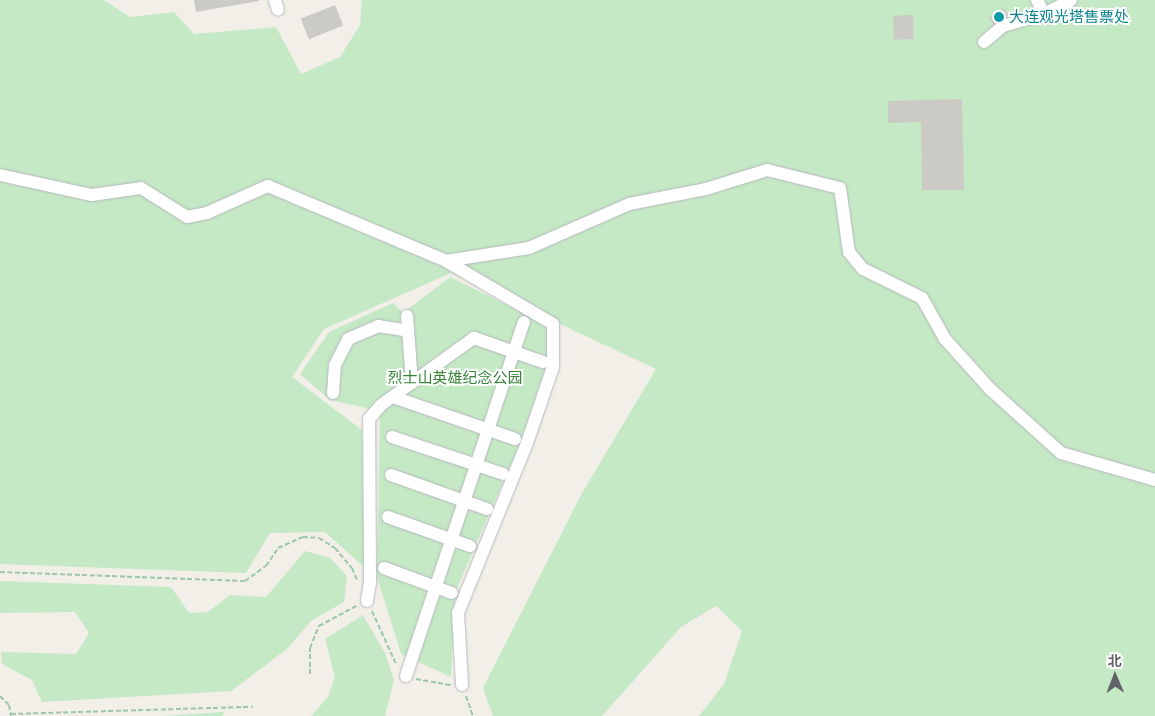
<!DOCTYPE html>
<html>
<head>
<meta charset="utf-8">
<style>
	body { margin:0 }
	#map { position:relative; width:1155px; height:716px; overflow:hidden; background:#f1efe8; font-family:"Archivo Narrow","Noto Sans SC",sans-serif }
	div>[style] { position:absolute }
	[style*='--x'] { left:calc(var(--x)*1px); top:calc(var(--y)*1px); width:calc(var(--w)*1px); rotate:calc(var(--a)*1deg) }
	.green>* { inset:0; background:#c5e8c5 }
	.building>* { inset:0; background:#cccac5; transform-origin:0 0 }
	.path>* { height:2px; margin-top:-1px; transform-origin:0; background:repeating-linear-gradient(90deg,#9cc7a9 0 5px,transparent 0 7.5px) }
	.roads { filter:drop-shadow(0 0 1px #b5b8bc) drop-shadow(0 0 1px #b5b8bc) }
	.minor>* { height:12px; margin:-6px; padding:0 6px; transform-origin:6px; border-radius:6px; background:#fff }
	.dots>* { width:14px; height:14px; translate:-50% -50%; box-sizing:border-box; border:2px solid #fff; border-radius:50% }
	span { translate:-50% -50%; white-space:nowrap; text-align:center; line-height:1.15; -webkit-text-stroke:4px #fff; paint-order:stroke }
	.culture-label { font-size:15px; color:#0d838f }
	.left { translate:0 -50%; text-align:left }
	.park-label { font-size:15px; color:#348238 }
	.north { position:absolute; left:1090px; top:651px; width:50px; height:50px; -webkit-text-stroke:4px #fff; paint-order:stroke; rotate:359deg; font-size:14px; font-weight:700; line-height:20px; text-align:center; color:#5f6368 }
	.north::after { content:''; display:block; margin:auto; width:18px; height:22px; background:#5f6368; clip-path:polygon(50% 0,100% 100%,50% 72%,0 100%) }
</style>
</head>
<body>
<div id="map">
	<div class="green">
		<div style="clip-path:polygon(0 0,104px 0,130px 17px,174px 12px,194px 34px,276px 27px,301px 74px,340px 57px,360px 25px,362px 0,1155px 0,1155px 716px,699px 716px,724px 684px,742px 631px,716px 606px,681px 627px,602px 716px,493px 716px,483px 688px,581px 495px,656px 369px,451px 273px,324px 329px,292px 377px,362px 430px,365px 568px,325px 532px,270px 533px,246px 573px,0 564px)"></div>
		<div style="clip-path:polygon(450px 277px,548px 325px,549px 357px,522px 438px,455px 593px,451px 677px,401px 654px,377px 577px,380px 411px,330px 400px,300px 374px,329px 332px,393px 303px,403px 313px)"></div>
		<div style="clip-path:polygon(305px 551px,330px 558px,347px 576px,344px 602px,311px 621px,288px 648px,231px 691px,42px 702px,32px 680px,2px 664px,1px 652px,76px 654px,89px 633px,75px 612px,0 613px,0 581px,171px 587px,189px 613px,208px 612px,230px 595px,266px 597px)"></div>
		<div style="clip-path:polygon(363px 615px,385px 653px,394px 680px,385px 716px,311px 716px,328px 697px,335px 677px,325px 639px)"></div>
		<div style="clip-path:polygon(224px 712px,223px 716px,163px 716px)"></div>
	</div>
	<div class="building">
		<div style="clip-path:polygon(194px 0,259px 0,259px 1px,196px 12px)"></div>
		<div style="left:335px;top:5px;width:22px;height:37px;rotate:68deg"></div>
		<div style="clip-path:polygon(1003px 8px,1009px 15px,995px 27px,989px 18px)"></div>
		<div style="left:913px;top:15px;width:24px;height:20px;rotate:88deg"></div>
		<div style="clip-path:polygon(962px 99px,964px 190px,922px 190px,921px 122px,888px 123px,888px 101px)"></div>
	</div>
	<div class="path">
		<div style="--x:0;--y:572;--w:245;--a:2.1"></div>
		<div style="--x:245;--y:581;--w:26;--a:-36"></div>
		<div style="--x:266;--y:566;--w:22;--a:-56"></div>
		<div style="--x:278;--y:548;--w:27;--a:-24"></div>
		<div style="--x:303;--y:537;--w:16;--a:4"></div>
		<div style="--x:319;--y:538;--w:19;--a:32"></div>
		<div style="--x:335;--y:548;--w:26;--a:50"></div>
		<div style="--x:352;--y:568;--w:15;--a:67"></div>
		<div style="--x:372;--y:611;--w:60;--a:65.6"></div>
		<div style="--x:310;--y:674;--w:26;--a:-90"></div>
		<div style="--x:310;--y:648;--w:24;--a:-68"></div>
		<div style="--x:319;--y:626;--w:44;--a:-28.3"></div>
		<div style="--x:416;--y:679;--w:36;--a:10"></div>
		<div style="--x:0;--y:696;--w:13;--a:45"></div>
		<div style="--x:9;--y:705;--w:11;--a:80"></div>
		<div style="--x:466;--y:696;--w:21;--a:71"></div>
		<div style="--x:11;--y:714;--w:242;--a:-1.7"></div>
	</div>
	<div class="roads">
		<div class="minor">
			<div style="--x:275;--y:0;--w:10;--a:73"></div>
			<div style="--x:1037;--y:0;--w:16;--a:63"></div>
			<div style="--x:1044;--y:14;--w:30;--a:-27"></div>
			<div style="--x:984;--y:42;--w:25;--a:-40"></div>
			<div style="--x:1003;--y:26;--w:43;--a:-16.3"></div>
			<div style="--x:0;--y:175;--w:94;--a:12.3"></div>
			<div style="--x:92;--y:195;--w:49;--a:-8.1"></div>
			<div style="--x:141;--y:188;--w:54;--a:32.2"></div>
			<div style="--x:187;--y:217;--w:20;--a:-11"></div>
			<div style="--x:207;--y:213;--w:67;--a:-23.9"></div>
			<div style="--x:268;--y:186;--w:193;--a:22.8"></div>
			<div style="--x:446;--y:261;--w:124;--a:30.5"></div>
			<div style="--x:553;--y:324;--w:43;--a:90"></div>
			<div style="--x:553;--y:367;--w:80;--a:108.9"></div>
			<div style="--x:527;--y:443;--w:183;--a:112.1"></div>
			<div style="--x:458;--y:613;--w:72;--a:86.8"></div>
			<div style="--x:446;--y:261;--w:84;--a:-8.9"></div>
			<div style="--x:529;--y:248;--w:109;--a:-23.7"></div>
			<div style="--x:629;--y:204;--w:78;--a:-11"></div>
			<div style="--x:706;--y:189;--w:64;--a:-17.3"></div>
			<div style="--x:767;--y:170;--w:75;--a:13.9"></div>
			<div style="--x:840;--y:188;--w:65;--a:82"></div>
			<div style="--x:849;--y:252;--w:22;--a:51"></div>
			<div style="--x:863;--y:269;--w:66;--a:26.2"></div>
			<div style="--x:922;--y:298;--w:47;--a:60.7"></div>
			<div style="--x:945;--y:339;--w:67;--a:48"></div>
			<div style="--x:990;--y:389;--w:96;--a:42"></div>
			<div style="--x:1061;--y:453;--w:98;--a:16"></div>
			<div style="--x:407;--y:316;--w:67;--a:85.7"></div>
			<div style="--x:333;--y:393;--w:28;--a:-86"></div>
			<div style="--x:335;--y:365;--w:29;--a:-63"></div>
			<div style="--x:348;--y:339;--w:33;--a:-23"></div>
			<div style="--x:378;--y:326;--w:30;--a:9"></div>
			<div style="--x:393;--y:397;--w:129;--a:19"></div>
			<div style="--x:392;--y:437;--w:117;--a:18.4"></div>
			<div style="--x:391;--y:475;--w:102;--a:19.5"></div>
			<div style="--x:388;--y:517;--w:87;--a:19.5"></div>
			<div style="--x:384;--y:568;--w:72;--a:20.2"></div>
			<div style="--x:367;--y:601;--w:18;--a:-81"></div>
			<div style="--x:370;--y:583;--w:164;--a:-90.3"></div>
			<div style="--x:369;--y:419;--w:18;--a:-49"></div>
			<div style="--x:381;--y:405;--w:115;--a:-35.8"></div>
			<div style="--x:474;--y:338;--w:73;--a:19.2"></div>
			<div style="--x:406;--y:676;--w:373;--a:-71.6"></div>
		</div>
	</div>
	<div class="dots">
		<div style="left:999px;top:17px;background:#0f9aa8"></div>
	</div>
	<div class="culture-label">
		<span class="left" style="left:1009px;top:17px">大连观光塔售票处</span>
	</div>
	<div class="park-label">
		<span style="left:455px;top:378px">烈士山英雄纪念公园</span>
	</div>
	<div class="north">北</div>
</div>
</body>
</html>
